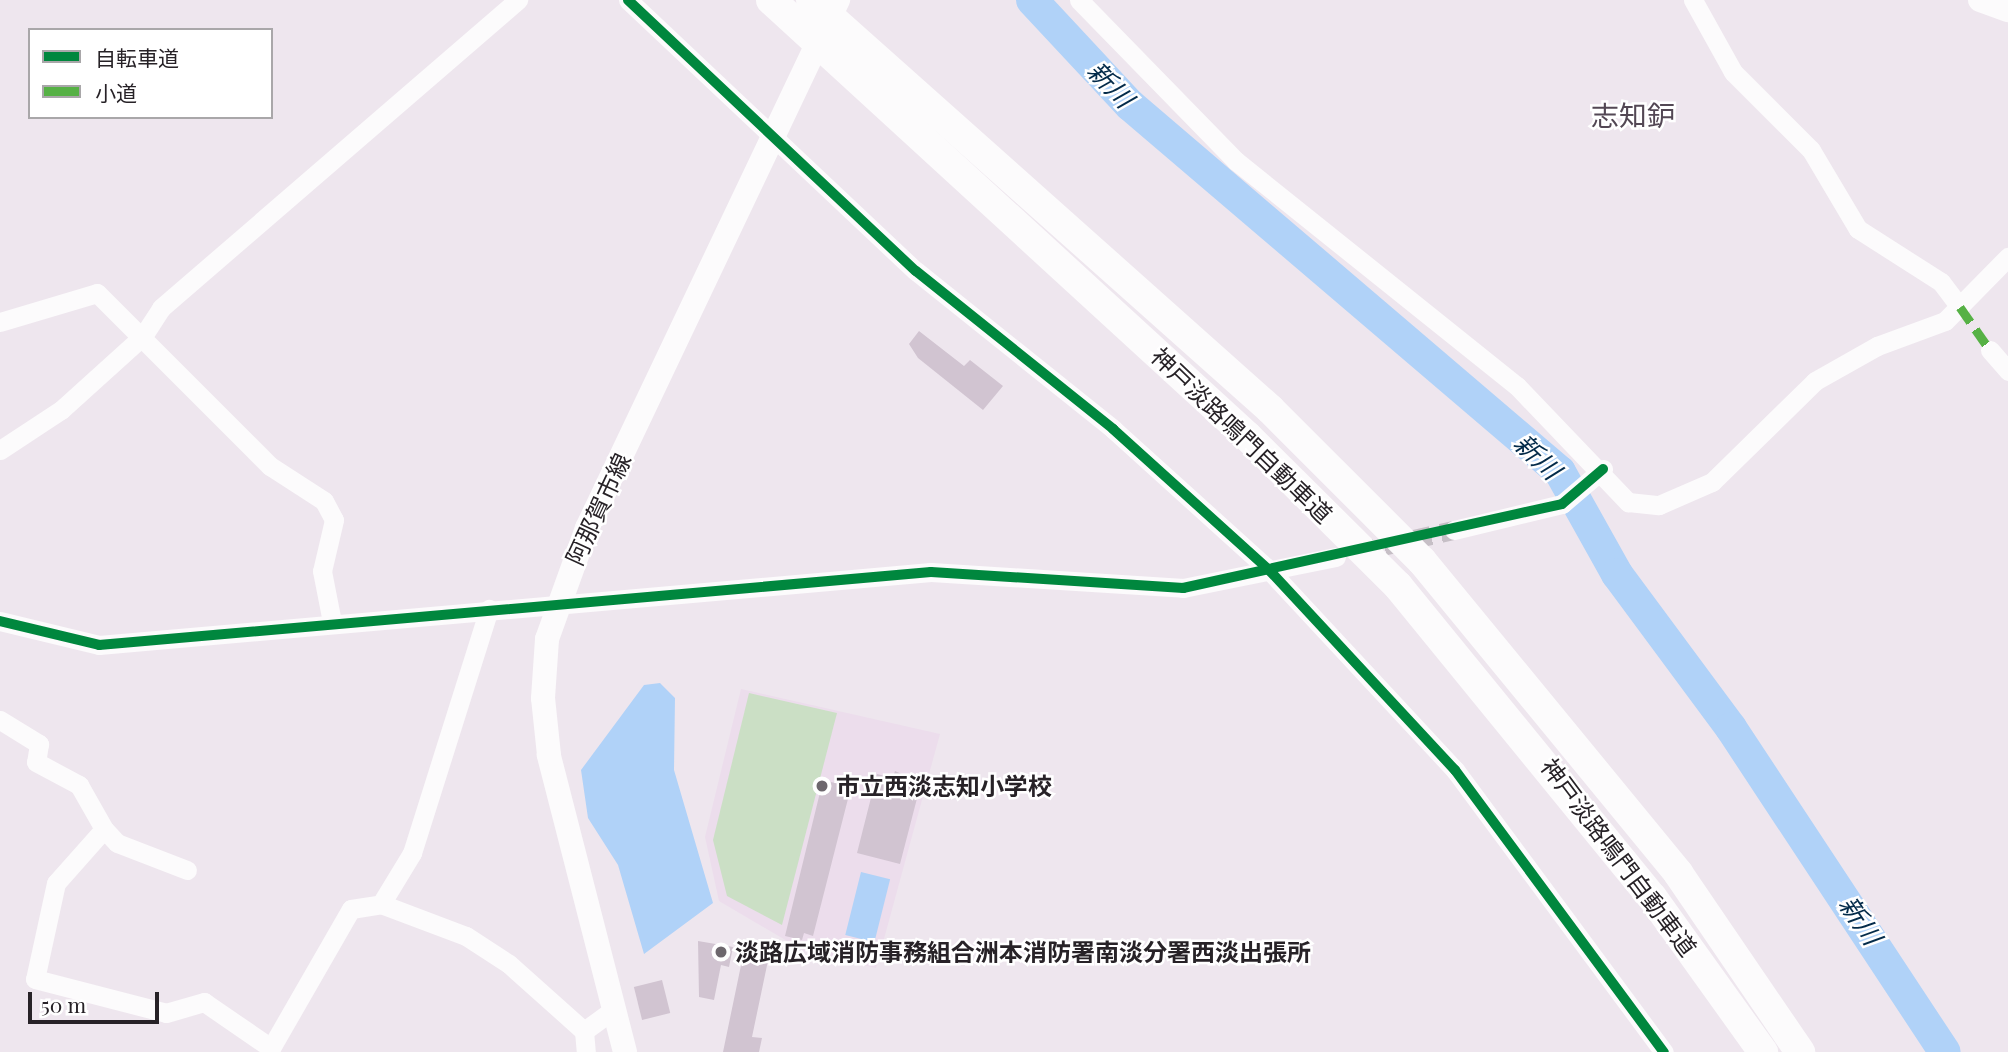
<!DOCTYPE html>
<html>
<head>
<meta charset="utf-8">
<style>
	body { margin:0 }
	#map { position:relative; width:2008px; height:1052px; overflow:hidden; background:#eee6ee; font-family:"Playfair Display","Noto Sans JP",serif }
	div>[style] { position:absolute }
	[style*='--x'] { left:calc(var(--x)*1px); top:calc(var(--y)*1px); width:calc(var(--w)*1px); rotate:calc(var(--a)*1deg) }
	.built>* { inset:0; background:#ecddec }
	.green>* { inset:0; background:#cbdfc5 }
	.water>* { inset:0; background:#b0d2f8; transform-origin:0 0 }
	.river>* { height:32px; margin:-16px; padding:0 16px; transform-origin:16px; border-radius:16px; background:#b0d2f8 }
	.building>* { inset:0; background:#d1c4d1; transform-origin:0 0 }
	.minor-tunnel>* { height:19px; margin-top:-9.5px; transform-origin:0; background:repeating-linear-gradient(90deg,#c6bfc6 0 19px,transparent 0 29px) }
	.minor>* { height:19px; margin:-9.5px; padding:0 9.5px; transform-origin:9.5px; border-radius:9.5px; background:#fcfbfc }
	.major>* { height:24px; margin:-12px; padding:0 12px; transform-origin:12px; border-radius:12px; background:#fcfbfc }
	.highway>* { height:30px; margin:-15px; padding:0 15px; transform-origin:15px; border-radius:15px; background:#fcfbfc }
	.quiet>* { height:9px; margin-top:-4.5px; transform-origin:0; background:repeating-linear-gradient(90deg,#56b145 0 18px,transparent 0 27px) }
	.cycleway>* { height:10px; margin:-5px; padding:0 5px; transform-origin:5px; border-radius:5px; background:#00873e }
	.dots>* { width:19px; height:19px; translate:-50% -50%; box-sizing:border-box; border:4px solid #fff; border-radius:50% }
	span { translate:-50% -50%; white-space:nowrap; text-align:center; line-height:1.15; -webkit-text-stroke:5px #fff; paint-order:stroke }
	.street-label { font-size:24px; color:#272227 }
	.poi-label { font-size:24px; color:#272227; font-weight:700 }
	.left { translate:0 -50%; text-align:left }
	.water-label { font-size:26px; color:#032b4a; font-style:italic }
	.quarter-label { font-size:28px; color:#534754 }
	.legend { position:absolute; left:28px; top:28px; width:245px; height:91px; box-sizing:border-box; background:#fff; border:2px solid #a9a7a9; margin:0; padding:9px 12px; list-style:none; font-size:21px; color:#272227 }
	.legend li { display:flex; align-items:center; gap:14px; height:35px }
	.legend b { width:35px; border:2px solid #a9a7a9 }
	.scale { position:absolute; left:28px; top:992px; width:131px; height:32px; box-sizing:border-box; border:4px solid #272227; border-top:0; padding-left:9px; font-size:21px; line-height:24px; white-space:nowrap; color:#272227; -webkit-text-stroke:5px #fff; paint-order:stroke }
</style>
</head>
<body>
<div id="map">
	<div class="built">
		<div style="clip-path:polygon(741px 689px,940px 734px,876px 968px,806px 952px,719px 901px,705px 837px)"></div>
	</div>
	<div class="green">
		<div style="clip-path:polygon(749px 693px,837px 713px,782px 925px,727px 896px,713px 840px)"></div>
	</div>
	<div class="water">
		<div style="clip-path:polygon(660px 683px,675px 698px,674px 770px,713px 903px,644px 954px,618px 865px,588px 818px,581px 770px,644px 685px)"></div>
		<div style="left:861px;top:872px;width:30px;height:65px;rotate:14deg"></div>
	</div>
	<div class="river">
		<div style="--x:1032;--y:0;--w:144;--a:47"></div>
		<div style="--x:1130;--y:105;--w:565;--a:40.48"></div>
		<div style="--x:1560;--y:472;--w:117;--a:60.8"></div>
		<div style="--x:1617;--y:574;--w:192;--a:53.5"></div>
		<div style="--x:1731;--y:728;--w:388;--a:56.6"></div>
	</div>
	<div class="building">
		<div style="clip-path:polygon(919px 331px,964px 366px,970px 360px,1003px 386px,983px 410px,918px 358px,909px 344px)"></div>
		<div style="clip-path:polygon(895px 771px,921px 783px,900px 864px,857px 853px,877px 774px,893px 778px)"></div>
		<div style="clip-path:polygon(823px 780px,851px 787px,813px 936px,804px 933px,802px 940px,785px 936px)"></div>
		<div style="clip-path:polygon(698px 941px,733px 947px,729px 967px,721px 965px,714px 1000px,699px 997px)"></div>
		<div style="clip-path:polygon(745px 946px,770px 951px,752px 1037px,762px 1038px,759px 1052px,723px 1052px)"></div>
		<div style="left:662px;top:980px;width:34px;height:29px;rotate:76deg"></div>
	</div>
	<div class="minor-tunnel">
		<div style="--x:1356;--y:552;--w:100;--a:-12.7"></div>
	</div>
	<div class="minor">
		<div style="--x:628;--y:0;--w:395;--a:43.3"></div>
		<div style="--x:916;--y:271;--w:253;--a:38.7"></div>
		<div style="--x:1113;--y:429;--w:212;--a:42.1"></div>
		<div style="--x:1270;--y:571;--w:272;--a:47.1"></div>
		<div style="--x:1455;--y:770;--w:351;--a:53.5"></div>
		<div style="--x:1079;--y:0;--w:225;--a:45.7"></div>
		<div style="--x:1236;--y:161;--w:360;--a:38.7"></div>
		<div style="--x:1517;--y:386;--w:161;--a:46.3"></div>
		<div style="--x:1628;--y:502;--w:31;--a:6"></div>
		<div style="--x:1659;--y:505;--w:58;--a:-23.5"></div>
		<div style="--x:1712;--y:482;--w:144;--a:-44.4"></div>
		<div style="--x:1815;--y:381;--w:71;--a:-29.4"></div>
		<div style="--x:1877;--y:346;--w:72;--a:-20.2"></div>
		<div style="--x:1945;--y:321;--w:90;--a:-45.5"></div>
		<div style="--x:1693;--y:0;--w:82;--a:60.9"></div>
		<div style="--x:1733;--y:72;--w:110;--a:45"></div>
		<div style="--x:1811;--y:150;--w:92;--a:59.3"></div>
		<div style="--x:1858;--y:229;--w:98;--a:32.6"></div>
		<div style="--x:1941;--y:282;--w:31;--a:53"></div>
		<div style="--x:0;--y:322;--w:101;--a:-16.6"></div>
		<div style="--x:97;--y:293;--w:245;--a:45"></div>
		<div style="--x:270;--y:466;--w:64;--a:32.9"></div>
		<div style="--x:324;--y:501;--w:21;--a:62"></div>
		<div style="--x:334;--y:520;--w:52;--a:103.2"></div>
		<div style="--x:322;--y:571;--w:52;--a:78.9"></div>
		<div style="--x:1990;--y:350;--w:28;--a:49"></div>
		<div style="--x:0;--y:450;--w:73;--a:-33.3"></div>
		<div style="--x:61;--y:410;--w:110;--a:-42.1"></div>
		<div style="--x:143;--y:336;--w:33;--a:-57"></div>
		<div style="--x:161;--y:308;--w:472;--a:-40.8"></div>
		<div style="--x:1454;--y:530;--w:111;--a:-13.5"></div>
		<div style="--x:1562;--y:504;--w:54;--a:-40.5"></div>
		<div style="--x:0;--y:621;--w:102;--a:13.6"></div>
		<div style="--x:99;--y:645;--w:835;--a:-5.01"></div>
		<div style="--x:931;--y:572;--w:253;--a:3.6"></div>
		<div style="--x:1183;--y:588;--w:156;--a:-11.5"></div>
		<div style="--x:0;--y:720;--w:46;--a:31.6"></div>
		<div style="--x:39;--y:744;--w:18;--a:99"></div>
		<div style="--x:36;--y:762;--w:49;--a:28.1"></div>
		<div style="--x:79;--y:785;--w:51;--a:60.4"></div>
		<div style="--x:104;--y:829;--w:72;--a:131.6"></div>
		<div style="--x:56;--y:883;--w:98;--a:102.3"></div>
		<div style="--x:35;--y:979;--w:135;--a:14.5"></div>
		<div style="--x:166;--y:1013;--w:40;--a:-16"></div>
		<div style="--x:204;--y:1002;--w:81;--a:34.5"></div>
		<div style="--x:271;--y:1048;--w:160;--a:-60.1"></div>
		<div style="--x:351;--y:909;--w:30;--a:-9"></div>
		<div style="--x:381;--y:904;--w:91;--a:20.6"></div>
		<div style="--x:466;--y:936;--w:51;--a:33.1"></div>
		<div style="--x:509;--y:964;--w:101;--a:41.8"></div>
		<div style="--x:584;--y:1031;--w:21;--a:85"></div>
		<div style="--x:104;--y:829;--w:19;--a:47"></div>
		<div style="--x:117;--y:843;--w:75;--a:21.1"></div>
		<div style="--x:381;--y:904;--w:60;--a:-58.7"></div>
		<div style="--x:412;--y:853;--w:256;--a:-72.5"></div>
		<div style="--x:584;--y:1031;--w:37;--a:-36"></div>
	</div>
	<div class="major">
		<div style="--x:1980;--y:0;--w:30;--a:20"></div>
		<div style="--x:625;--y:1052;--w:307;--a:-104.4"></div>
		<div style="--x:549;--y:755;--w:57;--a:-96"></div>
		<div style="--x:543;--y:698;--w:59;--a:-86.1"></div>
		<div style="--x:547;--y:639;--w:118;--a:-70.2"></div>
		<div style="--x:587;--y:528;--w:585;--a:-64.57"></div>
	</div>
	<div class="highway">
		<div style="--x:771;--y:0;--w:646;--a:42.49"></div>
		<div style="--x:1247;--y:436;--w:213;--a:44.8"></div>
		<div style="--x:1398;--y:586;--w:402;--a:50.8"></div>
		<div style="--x:1652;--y:897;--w:191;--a:54.4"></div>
		<div style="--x:811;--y:0;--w:615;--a:41.7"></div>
		<div style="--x:1270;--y:409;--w:215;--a:45"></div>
		<div style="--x:1422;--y:561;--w:404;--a:50.6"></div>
		<div style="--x:1678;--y:873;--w:217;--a:55.7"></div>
	</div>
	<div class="quiet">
		<div style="--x:1960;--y:307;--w:52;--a:55.1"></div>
	</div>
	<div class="cycleway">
		<div style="--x:628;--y:0;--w:395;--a:43.3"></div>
		<div style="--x:916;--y:271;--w:253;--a:38.7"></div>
		<div style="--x:1113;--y:429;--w:212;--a:42.1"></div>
		<div style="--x:1270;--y:571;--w:272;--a:47.1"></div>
		<div style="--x:1455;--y:770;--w:351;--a:53.5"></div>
		<div style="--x:0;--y:621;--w:102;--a:13.6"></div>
		<div style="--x:99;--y:645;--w:835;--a:-5.01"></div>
		<div style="--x:931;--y:572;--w:253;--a:3.6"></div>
		<div style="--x:1183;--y:588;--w:388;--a:-12.5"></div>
		<div style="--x:1562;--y:504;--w:54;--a:-40.5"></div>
	</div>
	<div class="dots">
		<div style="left:822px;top:786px;background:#6d676d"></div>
		<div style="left:721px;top:952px;background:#6d676d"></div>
	</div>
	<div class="street-label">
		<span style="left:1242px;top:435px;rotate:44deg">神戸淡路鳴門自動車道</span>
		<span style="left:598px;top:509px;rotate:-65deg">阿那賀市線</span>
		<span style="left:1619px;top:857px;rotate:53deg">神戸淡路鳴門自動車道</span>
	</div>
	<div class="poi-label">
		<span class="left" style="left:836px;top:786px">市立西淡志知小学校</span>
		<span class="left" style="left:735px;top:952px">淡路広域消防事務組合洲本消防署南淡分署西淡出張所</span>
	</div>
	<div class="water-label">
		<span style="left:1111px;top:84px;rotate:46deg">新川</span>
		<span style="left:1538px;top:456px;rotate:44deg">新川</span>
		<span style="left:1861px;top:920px;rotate:56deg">新川</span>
	</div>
	<div class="quarter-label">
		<span style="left:1633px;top:115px">志知鈩</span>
	</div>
	<ul class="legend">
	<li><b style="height:9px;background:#00873e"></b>自転車道</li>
	<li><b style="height:9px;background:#56b145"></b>小道</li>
	</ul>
	<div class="scale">50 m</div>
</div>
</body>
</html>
